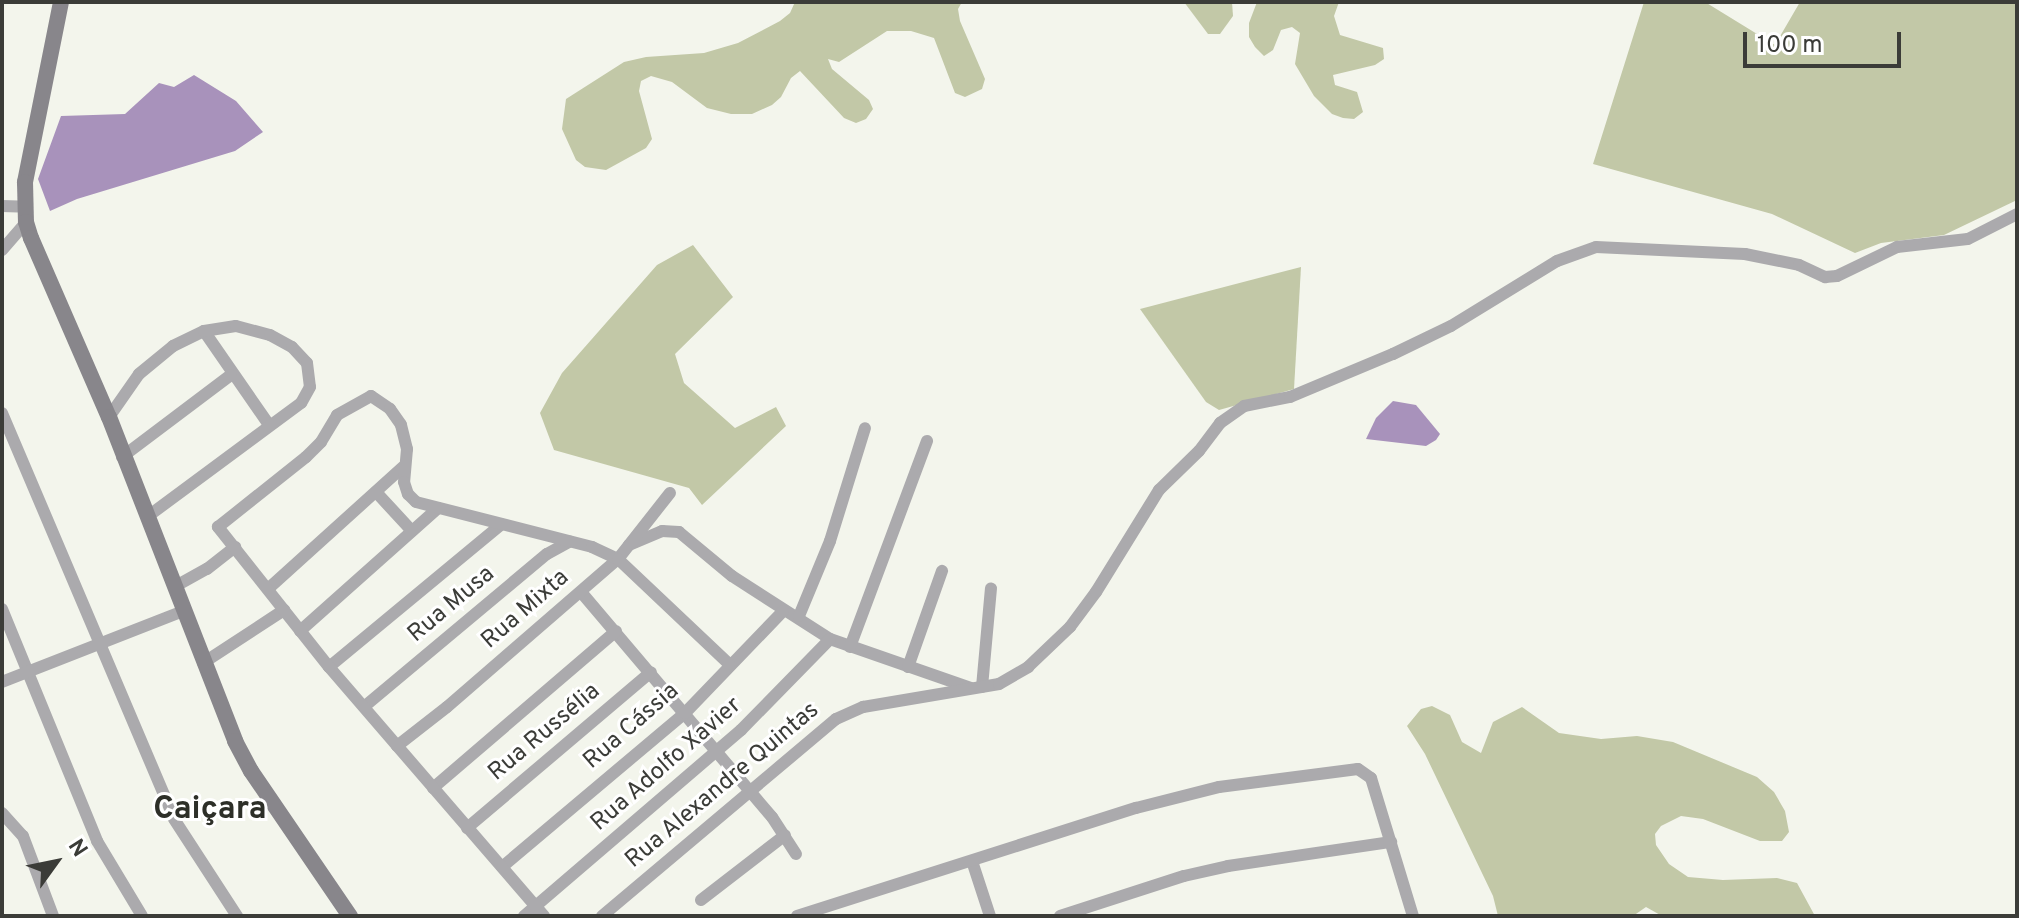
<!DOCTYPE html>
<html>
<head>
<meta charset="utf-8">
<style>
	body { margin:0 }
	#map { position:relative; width:2019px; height:918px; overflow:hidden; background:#f3f5ec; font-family:Overpass,sans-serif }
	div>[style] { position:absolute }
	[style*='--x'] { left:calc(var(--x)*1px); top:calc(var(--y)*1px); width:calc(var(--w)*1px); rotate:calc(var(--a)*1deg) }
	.green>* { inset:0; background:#c2c8a7 }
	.water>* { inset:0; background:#a892bb }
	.minor>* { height:12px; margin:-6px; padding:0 6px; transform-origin:6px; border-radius:6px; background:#abaaad }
	.secondary>* { height:16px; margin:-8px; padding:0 8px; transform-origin:8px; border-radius:8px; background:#88868b }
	span { translate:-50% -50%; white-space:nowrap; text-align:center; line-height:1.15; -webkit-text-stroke:6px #fff; paint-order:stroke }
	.street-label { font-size:24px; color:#3b3c38 }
	.district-label { font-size:32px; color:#2d2f28; font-weight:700 }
	.frame { position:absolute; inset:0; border:4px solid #3b3c38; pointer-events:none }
	.north { position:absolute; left:16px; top:822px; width:80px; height:80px; -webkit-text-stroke:6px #fff; paint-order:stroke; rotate:57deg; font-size:22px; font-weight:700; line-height:32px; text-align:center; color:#3b3c38 }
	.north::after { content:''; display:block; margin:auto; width:28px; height:36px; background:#3b3c38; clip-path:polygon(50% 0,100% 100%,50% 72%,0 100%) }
	.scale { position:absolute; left:1743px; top:32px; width:158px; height:36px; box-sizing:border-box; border:4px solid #3b3c38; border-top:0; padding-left:10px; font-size:24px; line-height:28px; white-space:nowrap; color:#3b3c38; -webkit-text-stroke:6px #fff; paint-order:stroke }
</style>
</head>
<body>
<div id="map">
	<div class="green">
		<div style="clip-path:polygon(795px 2px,962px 2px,958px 9px,960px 21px,985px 79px,982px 89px,965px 97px,955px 93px,934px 38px,911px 31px,887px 31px,839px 62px,828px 59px,832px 69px,869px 100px,873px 109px,866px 119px,856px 123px,844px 118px,800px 71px,791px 78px,781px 97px,772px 105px,752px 114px,731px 114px,707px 108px,672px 82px,651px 76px,641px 81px,639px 91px,652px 139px,646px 148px,606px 170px,585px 167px,576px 160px,562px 129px,566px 99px,624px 62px,646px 57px,704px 53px,738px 43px,780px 21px,790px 13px)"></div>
		<div style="clip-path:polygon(1184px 2px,1232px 2px,1233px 16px,1220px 34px,1208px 34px)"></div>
		<div style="clip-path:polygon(1257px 2px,1339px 2px,1334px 16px,1340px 35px,1383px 48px,1384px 59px,1375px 65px,1333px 75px,1335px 85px,1357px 92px,1363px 112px,1354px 119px,1343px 118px,1332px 114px,1314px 96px,1295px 64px,1300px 33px,1292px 27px,1281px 30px,1273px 50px,1264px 56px,1255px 47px,1249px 37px,1249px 23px)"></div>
		<div style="clip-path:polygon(1644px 2px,1705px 2px,1775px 45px,1800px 2px,2017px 2px,2017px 200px,1944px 235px,1881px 243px,1855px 253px,1772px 214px,1593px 164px)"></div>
		<div style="clip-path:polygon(693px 245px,733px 297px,675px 354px,684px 383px,735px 428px,776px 407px,786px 426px,702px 505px,689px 488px,554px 450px,540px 413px,562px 373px,657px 265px)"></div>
		<div style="clip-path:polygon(1301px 267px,1294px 389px,1219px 410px,1206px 402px,1140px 309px)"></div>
		<div style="clip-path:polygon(1432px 706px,1450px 715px,1462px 742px,1481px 753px,1493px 722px,1522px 707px,1559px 733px,1601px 739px,1637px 736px,1673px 742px,1757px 777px,1774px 792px,1785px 811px,1789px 832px,1782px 841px,1760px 841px,1703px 819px,1681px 816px,1661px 826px,1655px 834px,1656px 845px,1669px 864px,1688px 877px,1723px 880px,1777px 878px,1797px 883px,1815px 916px,1662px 916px,1646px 907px,1633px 916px,1498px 916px,1493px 896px,1425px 754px,1407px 726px,1421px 709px)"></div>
	</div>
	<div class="water">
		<div style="clip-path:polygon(194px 75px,236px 101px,263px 132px,235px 151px,77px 199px,50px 211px,38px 179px,61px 116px,125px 114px,159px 83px,174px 87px)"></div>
		<div style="clip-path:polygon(1393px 401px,1416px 405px,1440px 434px,1436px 440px,1426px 446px,1366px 439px,1376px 418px)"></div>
	</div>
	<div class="minor">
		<div style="--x:2;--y:206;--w:24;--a:2"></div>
		<div style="--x:2;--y:250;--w:37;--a:-49"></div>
		<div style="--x:204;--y:331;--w:114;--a:55.3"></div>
		<div style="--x:2;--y:413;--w:441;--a:67"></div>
		<div style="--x:174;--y:819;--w:116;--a:57"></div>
		<div style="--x:109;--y:417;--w:52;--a:-55.1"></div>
		<div style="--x:139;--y:374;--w:44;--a:-39.5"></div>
		<div style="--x:173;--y:346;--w:34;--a:-26"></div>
		<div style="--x:204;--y:331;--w:32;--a:-9"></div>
		<div style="--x:236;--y:326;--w:35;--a:15"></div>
		<div style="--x:270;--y:335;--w:25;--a:29"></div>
		<div style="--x:292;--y:347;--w:22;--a:47"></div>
		<div style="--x:307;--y:363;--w:24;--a:83"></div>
		<div style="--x:310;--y:387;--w:18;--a:119"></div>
		<div style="--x:301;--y:403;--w:192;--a:143.5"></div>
		<div style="--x:122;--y:457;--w:136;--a:-37"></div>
		<div style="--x:376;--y:492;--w:53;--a:47.3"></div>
		<div style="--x:629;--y:545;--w:36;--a:-23"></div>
		<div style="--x:662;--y:531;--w:17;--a:3"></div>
		<div style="--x:679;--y:532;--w:69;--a:39.7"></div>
		<div style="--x:732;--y:576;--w:117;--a:32.7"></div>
		<div style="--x:830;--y:639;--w:149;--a:19.2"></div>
		<div style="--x:174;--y:587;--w:38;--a:-29"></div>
		<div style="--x:207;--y:569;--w:36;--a:-38"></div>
		<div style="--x:269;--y:588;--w:181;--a:-42.1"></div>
		<div style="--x:581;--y:592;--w:295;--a:49.7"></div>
		<div style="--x:772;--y:817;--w:44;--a:57"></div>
		<div style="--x:2;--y:609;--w:251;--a:67.7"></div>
		<div style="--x:97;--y:841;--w:87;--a:59"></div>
		<div style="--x:799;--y:616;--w:81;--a:-67.5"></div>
		<div style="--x:830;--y:541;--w:118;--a:-72.8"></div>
		<div style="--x:300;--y:631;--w:185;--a:-41.7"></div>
		<div style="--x:850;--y:647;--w:220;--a:-69.5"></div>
		<div style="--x:203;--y:663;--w:97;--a:-33.2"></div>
		<div style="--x:329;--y:667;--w:224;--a:-39.6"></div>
		<div style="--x:908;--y:667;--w:102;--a:-70.5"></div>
		<div style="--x:2;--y:682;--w:194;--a:-21.4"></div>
		<div style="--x:982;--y:687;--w:99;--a:-84.8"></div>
		<div style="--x:365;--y:706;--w:237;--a:-39.9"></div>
		<div style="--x:547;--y:554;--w:26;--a:-29"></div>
		<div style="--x:397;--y:746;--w:63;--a:-38"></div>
		<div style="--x:447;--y:707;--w:226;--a:-40.9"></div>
		<div style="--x:618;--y:559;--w:84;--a:-51.8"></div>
		<div style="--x:433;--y:788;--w:241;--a:-40.6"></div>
		<div style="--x:2;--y:813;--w:31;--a:48"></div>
		<div style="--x:23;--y:836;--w:85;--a:69.4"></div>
		<div style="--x:467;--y:828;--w:241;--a:-40.3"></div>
		<div style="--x:972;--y:861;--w:58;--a:71.9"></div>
		<div style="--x:502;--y:867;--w:239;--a:-40.1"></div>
		<div style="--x:685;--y:713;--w:141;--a:-46.1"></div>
		<div style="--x:701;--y:900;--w:106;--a:-37.7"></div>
		<div style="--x:524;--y:916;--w:286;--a:-40.6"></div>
		<div style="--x:741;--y:730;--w:127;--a:-45.6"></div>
		<div style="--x:544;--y:916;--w:329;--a:-130.8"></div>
		<div style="--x:329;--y:667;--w:179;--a:-128.4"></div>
		<div style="--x:218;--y:527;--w:112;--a:-38.5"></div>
		<div style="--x:306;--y:457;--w:21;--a:-45"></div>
		<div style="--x:321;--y:442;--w:31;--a:-59"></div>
		<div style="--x:337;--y:415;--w:39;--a:-29"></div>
		<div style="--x:371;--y:396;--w:23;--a:34"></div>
		<div style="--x:390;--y:409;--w:19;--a:55"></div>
		<div style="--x:401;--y:425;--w:25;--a:76"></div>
		<div style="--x:407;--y:449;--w:33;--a:95"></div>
		<div style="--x:404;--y:482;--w:13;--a:72"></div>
		<div style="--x:408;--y:494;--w:11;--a:45"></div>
		<div style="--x:416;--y:502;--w:182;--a:14.3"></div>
		<div style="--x:592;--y:547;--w:29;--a:25"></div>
		<div style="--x:618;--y:559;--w:153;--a:43.4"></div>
		<div style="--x:602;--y:916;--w:306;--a:-40.1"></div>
		<div style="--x:836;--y:719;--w:30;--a:-24"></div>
		<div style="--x:863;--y:707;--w:138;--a:-9.6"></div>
		<div style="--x:999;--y:684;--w:34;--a:-30"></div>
		<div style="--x:1028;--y:667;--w:58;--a:-43.6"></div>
		<div style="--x:1070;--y:627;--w:44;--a:-53.4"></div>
		<div style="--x:1096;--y:592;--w:120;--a:-58.3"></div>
		<div style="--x:1159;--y:490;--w:56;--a:-44.3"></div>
		<div style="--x:1199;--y:451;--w:35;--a:-53"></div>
		<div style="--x:1220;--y:423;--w:29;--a:-35"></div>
		<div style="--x:1244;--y:406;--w:47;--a:-11.1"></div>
		<div style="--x:1290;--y:397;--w:112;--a:-22.7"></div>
		<div style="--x:1393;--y:354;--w:64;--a:-25.8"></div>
		<div style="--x:1451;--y:326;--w:124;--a:-31.5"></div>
		<div style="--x:1557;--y:261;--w:41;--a:-19.7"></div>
		<div style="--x:1596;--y:247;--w:149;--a:2.7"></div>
		<div style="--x:1745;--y:254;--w:55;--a:11.5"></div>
		<div style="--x:1799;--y:265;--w:29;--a:25"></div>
		<div style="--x:1825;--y:277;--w:12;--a:-5"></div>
		<div style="--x:1837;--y:276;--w:67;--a:-25.8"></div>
		<div style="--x:1897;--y:247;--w:71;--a:-6.4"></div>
		<div style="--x:1968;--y:239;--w:55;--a:-27"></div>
		<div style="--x:797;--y:916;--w:356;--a:-17.7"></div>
		<div style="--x:1136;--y:808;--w:86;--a:-14.2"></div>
		<div style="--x:1219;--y:787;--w:140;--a:-7.4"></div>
		<div style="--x:1358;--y:769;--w:16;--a:35"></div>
		<div style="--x:1371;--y:778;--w:144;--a:73.1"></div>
		<div style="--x:1060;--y:916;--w:130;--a:-17.9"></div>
		<div style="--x:1184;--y:876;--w:45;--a:-12.8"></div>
		<div style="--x:1228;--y:866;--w:165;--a:-8.4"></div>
	</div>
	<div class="secondary">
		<div style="--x:61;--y:2;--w:184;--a:101.3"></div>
		<div style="--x:25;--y:182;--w:40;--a:88.6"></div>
		<div style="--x:26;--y:222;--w:17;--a:73"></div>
		<div style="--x:31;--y:238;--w:195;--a:66.5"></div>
		<div style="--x:109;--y:417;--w:348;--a:68.7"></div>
		<div style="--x:235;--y:741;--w:34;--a:62"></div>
		<div style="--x:251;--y:771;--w:176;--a:55.7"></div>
	</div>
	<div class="street-label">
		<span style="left:452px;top:605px;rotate:-40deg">Rua Musa</span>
		<span style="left:526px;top:610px;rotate:-41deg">Rua Mixta</span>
		<span style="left:632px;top:727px;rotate:-41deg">Rua Cássia</span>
		<span style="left:545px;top:733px;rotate:-40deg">Rua Russélia</span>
		<span style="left:667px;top:765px;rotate:-41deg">Rua Adolfo Xavier</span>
		<span style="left:723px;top:786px;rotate:-40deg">Rua Alexandre Quintas</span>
	</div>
	<div class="district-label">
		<span style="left:210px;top:810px">Caiçara</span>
	</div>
	<div class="frame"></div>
	<div class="north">N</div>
	<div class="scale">100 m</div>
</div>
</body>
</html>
